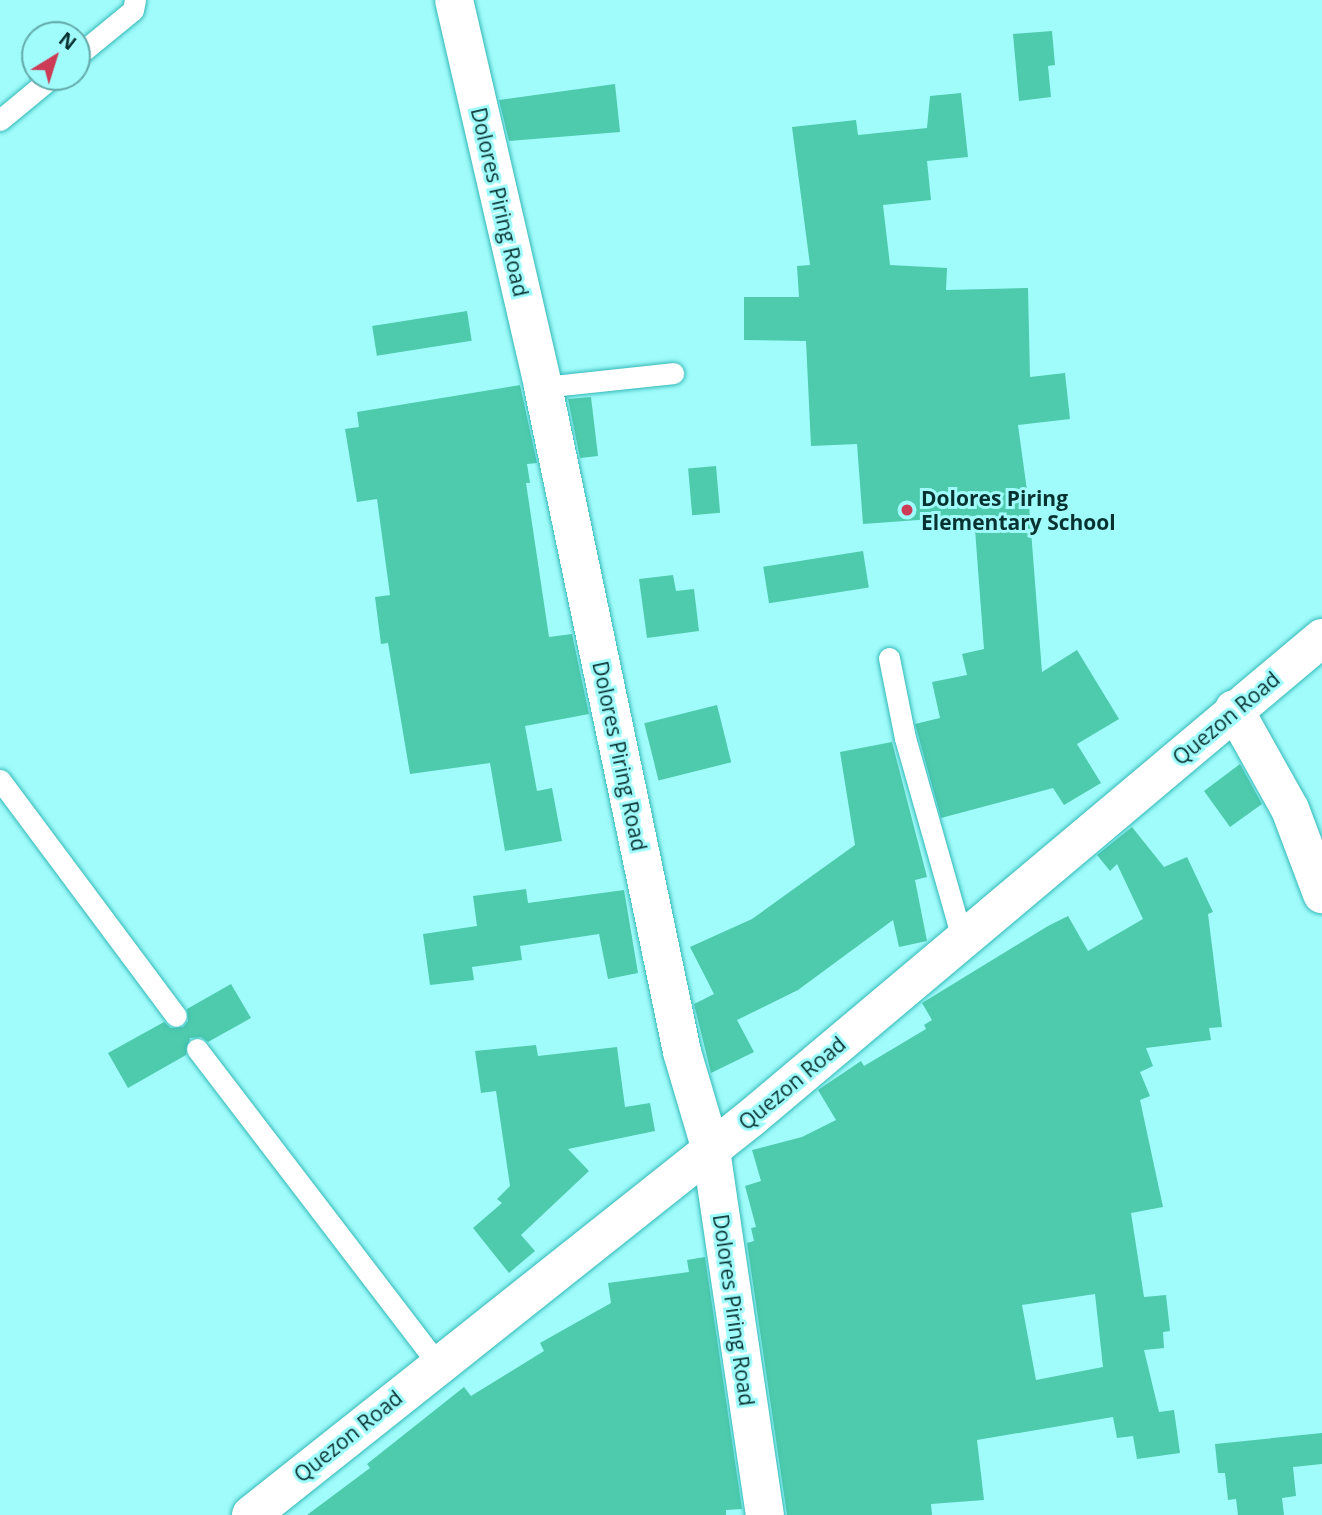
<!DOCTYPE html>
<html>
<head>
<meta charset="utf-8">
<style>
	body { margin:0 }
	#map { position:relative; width:1322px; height:1515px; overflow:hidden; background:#a0fcfb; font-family:"Open Sans",sans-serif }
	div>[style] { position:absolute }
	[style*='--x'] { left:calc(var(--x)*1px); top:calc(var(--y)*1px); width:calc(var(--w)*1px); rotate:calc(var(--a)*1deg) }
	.building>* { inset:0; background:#4ecaac; transform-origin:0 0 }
	.roads { filter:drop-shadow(0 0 2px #33b8b7) drop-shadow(0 0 2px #33b8b7) }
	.lane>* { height:21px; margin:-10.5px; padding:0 10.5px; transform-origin:10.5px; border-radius:10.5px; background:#fff }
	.street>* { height:38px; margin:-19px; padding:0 19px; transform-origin:19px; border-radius:19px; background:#fff }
	.secondary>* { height:38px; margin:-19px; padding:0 19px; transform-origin:19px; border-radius:19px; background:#fff }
	.dots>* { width:19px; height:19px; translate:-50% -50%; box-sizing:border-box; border:4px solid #a0fcfb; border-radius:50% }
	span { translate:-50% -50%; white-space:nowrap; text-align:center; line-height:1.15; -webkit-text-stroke:6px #a0fcfb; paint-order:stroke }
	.street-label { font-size:21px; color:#083131 }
	.poi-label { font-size:21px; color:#083131; font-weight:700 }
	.left { translate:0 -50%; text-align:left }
	.north { position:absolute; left:21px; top:21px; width:70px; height:70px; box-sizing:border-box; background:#a0fcfb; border:2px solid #63abaa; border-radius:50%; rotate:38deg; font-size:19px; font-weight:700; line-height:28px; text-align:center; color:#083131 }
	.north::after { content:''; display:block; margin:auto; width:24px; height:32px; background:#cc3c56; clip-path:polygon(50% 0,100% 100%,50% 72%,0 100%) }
</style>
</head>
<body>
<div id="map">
	<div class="building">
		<div style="clip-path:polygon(1052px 31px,1055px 65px,1048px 66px,1051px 97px,1019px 101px,1013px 34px)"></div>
		<div style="clip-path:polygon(615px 84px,620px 132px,509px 141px,499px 100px)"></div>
		<div style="clip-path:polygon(961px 93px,968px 157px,927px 161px,931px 200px,883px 205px,890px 265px,947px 268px,946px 290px,1028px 288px,1030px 377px,1065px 373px,1070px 419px,1018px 425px,1029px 505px,1042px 672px,1077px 650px,1119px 719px,1077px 744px,1101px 783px,1064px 805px,1053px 788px,941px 818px,915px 724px,940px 718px,932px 682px,967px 675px,962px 654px,984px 649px,974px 516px,863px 524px,857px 444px,811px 446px,806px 341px,744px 340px,744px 297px,799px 297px,797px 266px,810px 265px,792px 127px,856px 120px,858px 135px,927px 128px,930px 96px)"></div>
		<div style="left:467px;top:311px;width:30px;height:96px;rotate:81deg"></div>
		<div style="clip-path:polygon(520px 385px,537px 463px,527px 464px,530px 483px,526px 483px,549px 637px,572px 634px,589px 714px,525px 726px,537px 791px,552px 788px,562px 841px,505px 851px,490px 763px,410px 774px,388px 643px,381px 644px,375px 597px,390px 595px,377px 499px,357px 502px,345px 429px,359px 427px,357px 412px)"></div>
		<div style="clip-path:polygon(591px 397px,598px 456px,580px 458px,568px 399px)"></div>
		<div style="left:716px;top:466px;width:47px;height:28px;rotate:85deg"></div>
		<div style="left:863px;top:551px;width:37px;height:101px;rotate:81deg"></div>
		<div style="clip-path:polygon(673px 575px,676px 591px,694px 589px,699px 631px,647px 638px,639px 579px)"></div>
		<div style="left:717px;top:705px;width:59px;height:75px;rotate:76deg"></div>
		<div style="clip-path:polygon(892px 742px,927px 877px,915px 880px,927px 941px,899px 947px,893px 920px,798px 990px,737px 1020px,754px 1052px,711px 1073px,694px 1004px,714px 994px,690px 947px,752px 919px,855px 845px,840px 752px)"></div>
		<div style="clip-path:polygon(1240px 764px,1262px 804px,1230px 827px,1204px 791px)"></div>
		<div style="clip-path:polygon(evenodd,1132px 827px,1164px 867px,1187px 857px,1213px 912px,1208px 914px,1222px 1027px,1209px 1028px,1211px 1040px,1146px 1048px,1153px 1066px,1140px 1072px,1150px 1096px,1140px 1100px,1163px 1207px,1131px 1213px,1144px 1297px,1166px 1295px,1170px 1331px,1163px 1332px,1164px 1348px,1144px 1350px,1159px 1412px,1174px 1410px,1180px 1453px,1137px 1459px,1133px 1436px,1117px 1438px,1113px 1417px,977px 1440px,984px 1500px,931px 1504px,932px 1515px,787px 1515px,747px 1243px,754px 1241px,751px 1228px,756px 1227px,745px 1186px,761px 1181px,752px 1150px,802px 1137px,836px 1120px,818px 1090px,861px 1061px,864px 1066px,926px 1029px,924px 1025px,932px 1020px,922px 1003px,1048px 926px,1068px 916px,1088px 951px,1143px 919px,1117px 864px,1110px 871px,1097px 855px,1132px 827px,1095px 1294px,1103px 1367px,1036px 1380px,1022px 1305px,1095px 1294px)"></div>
		<div style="clip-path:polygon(526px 889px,528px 903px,624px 890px,638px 973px,608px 979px,599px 934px,520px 946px,522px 960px,472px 967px,474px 980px,430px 985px,423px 934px,477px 926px,473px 896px)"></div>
		<div style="clip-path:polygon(231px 984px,251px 1018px,208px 1042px,201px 1037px,190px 1038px,186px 1055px,128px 1088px,108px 1053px,164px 1022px,171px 1028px,183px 1027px,188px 1021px,187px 1009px)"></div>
		<div style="clip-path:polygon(536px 1045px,538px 1056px,617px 1047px,625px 1107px,650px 1103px,655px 1131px,568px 1149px,589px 1171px,521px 1235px,535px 1251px,509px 1273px,473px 1228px,502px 1203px,497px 1199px,510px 1186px,496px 1091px,481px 1093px,475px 1051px)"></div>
		<div style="clip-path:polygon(705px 1257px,742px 1509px,726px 1510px,726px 1515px,307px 1515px,370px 1468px,367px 1464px,464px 1387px,471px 1396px,544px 1351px,540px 1343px,611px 1303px,608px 1283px,689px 1272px,687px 1260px)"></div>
		<div style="clip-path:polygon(1322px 1433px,1322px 1464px,1293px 1467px,1296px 1496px,1282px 1498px,1284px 1515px,1238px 1515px,1236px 1499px,1228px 1500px,1225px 1473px,1218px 1473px,1215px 1444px)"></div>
	</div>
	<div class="roads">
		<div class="lane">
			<div style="--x:77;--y:56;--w:72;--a:-39.4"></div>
			<div style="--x:133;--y:10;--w:10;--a:-79"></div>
			<div style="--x:0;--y:120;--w:67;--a:-39.6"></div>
			<div style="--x:543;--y:387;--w:131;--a:-6.1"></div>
			<div style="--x:889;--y:658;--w:82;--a:78.7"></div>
			<div style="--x:905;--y:738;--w:211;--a:74.1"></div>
			<div style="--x:0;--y:780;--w:294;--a:53.3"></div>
			<div style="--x:197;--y:1049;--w:397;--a:52.6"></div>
		</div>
		<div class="street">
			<div style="--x:454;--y:0;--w:397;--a:77"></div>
			<div style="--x:543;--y:387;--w:679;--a:78.19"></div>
			<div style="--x:682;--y:1052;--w:102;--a:73.5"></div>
			<div style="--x:711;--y:1150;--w:369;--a:81.6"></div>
			<div style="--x:1234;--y:709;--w:115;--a:60.8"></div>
			<div style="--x:1290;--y:809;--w:91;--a:69.4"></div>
		</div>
		<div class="secondary">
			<div style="--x:251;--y:1515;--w:638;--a:-38.45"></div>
			<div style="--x:751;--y:1118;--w:746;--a:-40.05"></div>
		</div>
	</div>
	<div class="dots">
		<div style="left:907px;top:510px;background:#cc3c56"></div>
	</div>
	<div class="street-label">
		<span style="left:500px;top:202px;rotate:77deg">Dolores Piring Road</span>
		<span style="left:1226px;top:718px;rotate:-40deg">Quezon Road</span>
		<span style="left:620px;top:756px;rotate:78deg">Dolores Piring Road</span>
		<span style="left:792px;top:1083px;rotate:-40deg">Quezon Road</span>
		<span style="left:734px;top:1310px;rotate:82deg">Dolores Piring Road</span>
		<span style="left:348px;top:1436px;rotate:-39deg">Quezon Road</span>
	</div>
	<div class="poi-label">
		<span class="left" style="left:921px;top:510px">Dolores Piring<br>Elementary School</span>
	</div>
	<div class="north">N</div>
</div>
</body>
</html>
